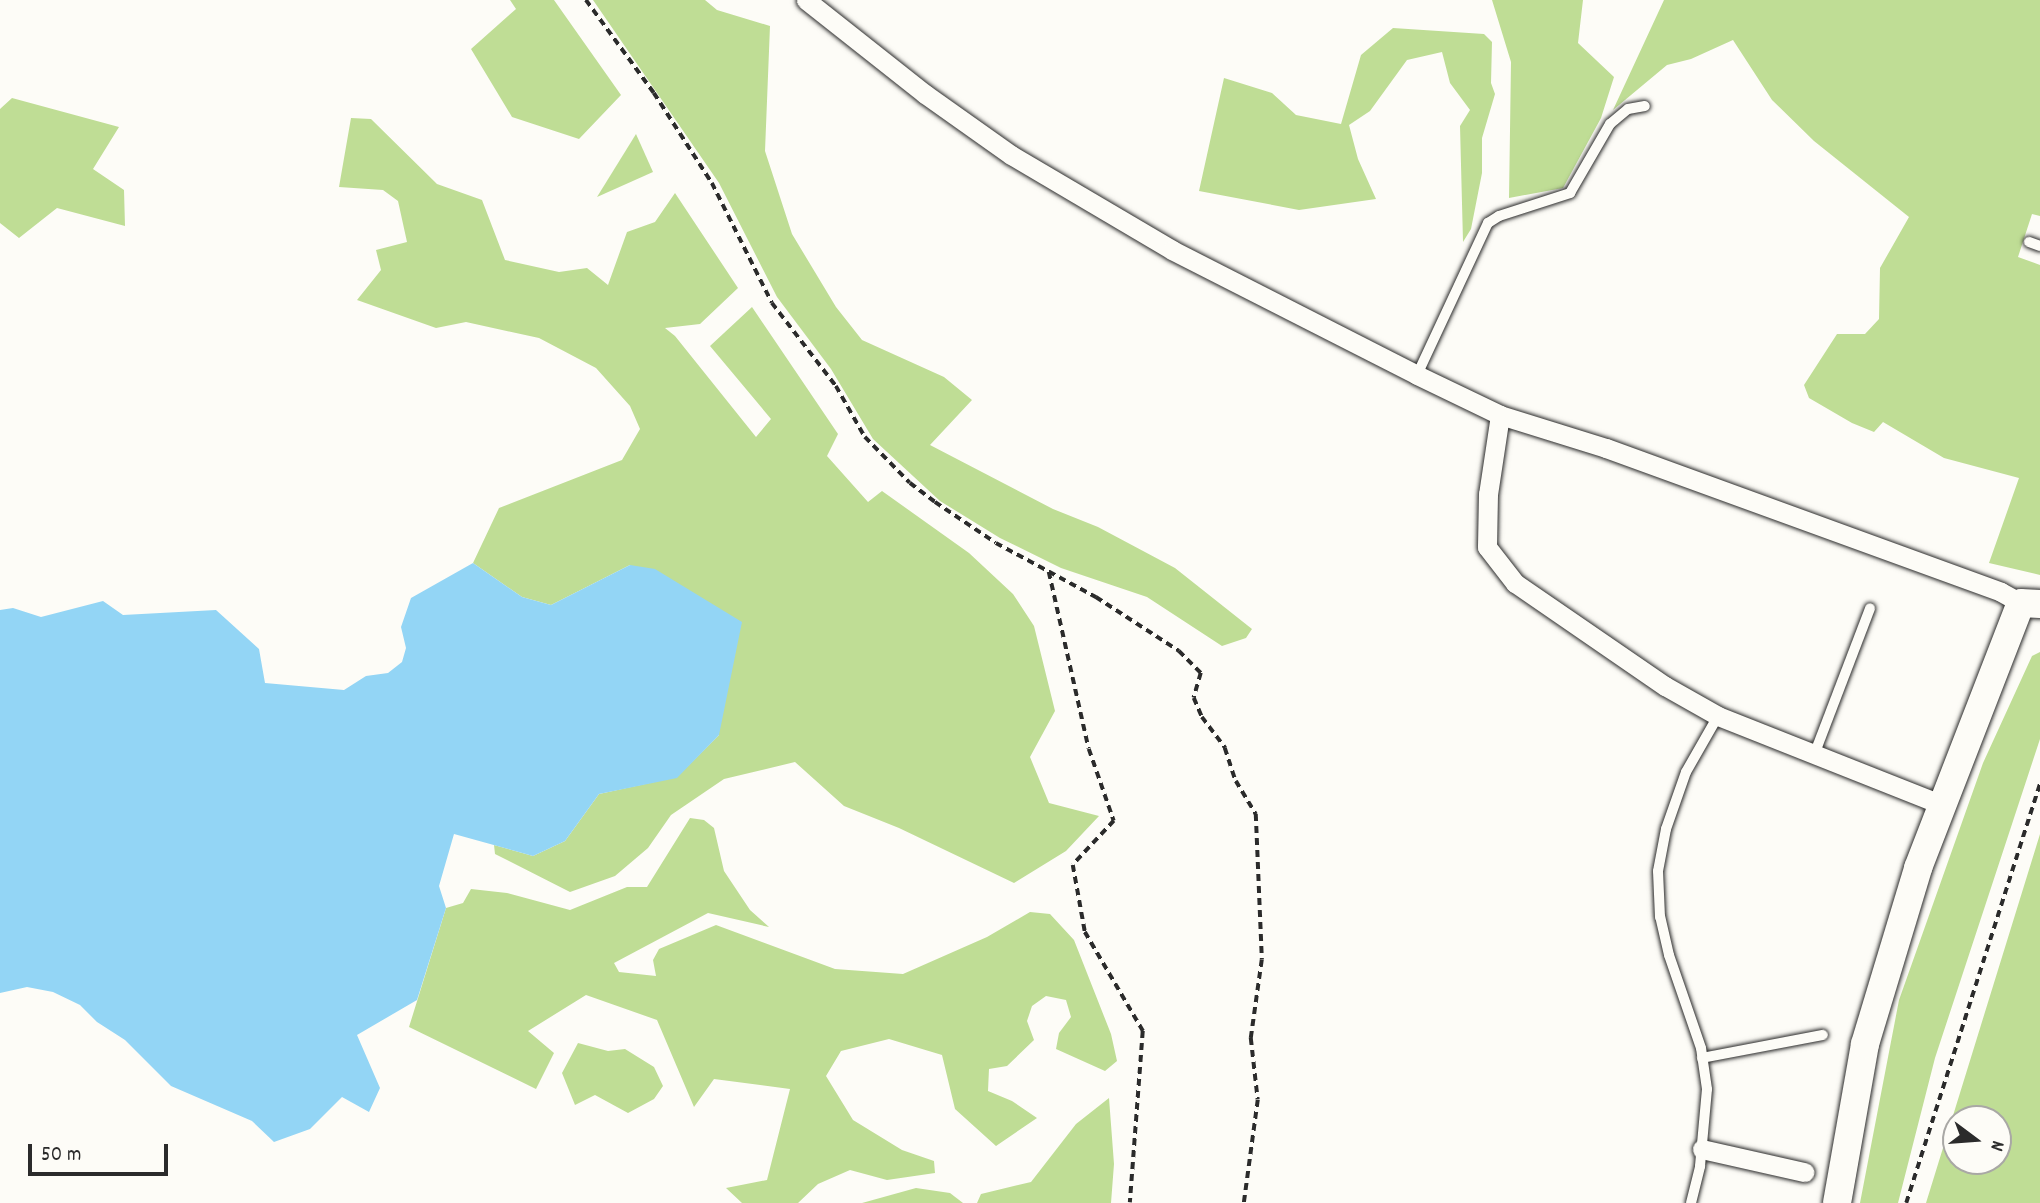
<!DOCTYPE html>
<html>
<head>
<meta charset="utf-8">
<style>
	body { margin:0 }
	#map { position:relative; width:2040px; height:1203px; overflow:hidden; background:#fdfcf7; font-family:Dekko,sans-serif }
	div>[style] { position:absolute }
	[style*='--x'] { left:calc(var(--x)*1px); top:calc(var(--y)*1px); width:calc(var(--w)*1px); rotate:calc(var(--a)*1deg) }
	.green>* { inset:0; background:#bfdd95 }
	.water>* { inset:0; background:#93d5f5 }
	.path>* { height:3.5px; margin-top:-1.75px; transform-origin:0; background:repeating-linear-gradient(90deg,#2b2b2b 0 7px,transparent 0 12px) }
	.roads { filter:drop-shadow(0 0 2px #2b2b2b) drop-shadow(0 0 2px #2b2b2b) }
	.lane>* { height:10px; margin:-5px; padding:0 5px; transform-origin:5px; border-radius:5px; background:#fdfcf7 }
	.street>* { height:19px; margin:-9.5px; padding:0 9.5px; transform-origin:9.5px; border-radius:9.5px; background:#fdfcf7 }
	.secondary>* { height:28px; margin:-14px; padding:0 14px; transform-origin:14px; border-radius:14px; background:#fdfcf7 }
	span { translate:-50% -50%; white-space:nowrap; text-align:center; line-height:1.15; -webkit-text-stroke:5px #fdfcf7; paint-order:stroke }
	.north { position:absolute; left:1942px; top:1105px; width:70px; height:70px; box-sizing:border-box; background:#fdfcf7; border:2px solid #a9a8a5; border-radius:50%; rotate:106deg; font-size:19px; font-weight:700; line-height:28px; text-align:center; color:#2b2b2b }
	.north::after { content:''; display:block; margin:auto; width:24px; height:32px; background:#2b2b2b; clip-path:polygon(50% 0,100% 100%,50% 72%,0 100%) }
	.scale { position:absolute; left:28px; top:1144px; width:140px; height:32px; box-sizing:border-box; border:4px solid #2b2b2b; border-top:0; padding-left:9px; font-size:21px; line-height:24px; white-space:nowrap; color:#2b2b2b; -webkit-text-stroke:5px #fdfcf7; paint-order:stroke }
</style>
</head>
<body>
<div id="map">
	<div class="green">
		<div style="clip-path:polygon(510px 0,554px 0,621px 95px,579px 139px,512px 117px,471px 49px,516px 9px)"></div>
		<div style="clip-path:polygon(593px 0,705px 0,717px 10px,770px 26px,765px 151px,792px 234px,836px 307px,862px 340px,944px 377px,972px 400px,930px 445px,1053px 509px,1098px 527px,1175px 568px,1252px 629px,1246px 638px,1222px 646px,1147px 597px,1061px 568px,1000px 538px,940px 501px,873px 439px,831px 369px,777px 297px,719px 183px)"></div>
		<div style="clip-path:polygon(1492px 0,1583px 0,1578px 43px,1614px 77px,1601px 118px,1563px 188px,1509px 198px,1511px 62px)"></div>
		<div style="clip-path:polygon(1664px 0,2040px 0,2040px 216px,2032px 214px,2018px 257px,2040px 265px,2040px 575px,1989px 563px,2019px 478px,1944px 458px,1883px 422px,1874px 432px,1852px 423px,1809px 398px,1804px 385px,1837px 334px,1865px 334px,1879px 319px,1880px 268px,1909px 217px,1814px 141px,1772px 100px,1733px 40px,1691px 59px,1667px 65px,1613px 110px)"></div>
		<div style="clip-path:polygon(1393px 28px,1484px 34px,1492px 42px,1491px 83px,1495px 94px,1482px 138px,1482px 173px,1471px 229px,1463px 242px,1460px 126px,1470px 110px,1450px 83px,1442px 52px,1407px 60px,1370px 111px,1349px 125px,1358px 159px,1376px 199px,1299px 210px,1199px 191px,1224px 78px,1272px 93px,1296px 115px,1341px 124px,1361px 55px)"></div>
		<div style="clip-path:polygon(12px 98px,119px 127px,93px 169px,124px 190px,125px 226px,57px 208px,19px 238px,0 223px,0 109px)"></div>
		<div style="clip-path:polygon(351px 118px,371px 119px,437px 184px,482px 200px,505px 260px,559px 272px,587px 268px,608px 285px,627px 232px,655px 222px,675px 193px,738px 288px,700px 324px,665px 328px,675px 336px,756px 437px,771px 419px,710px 346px,752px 307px,838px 434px,827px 456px,868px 502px,882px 491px,969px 553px,1013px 594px,1034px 626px,1055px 711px,1030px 757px,1049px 803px,1099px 816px,1066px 851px,1014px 883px,899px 828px,844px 806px,795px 762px,724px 779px,671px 815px,648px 848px,615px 876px,570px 892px,495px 854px,494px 845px,533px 856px,565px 841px,599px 794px,677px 777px,719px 735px,630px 565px,551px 605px,522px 597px,473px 563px,499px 508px,622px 460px,640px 429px,630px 406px,596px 368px,539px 338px,466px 322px,436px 328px,357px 300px,381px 270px,376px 250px,407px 242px,398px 201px,383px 190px,339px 187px)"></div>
		<div style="clip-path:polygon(636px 134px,653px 172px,597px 197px)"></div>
		<div style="clip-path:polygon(2040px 652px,2040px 739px,1935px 1058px,1898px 1203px,1860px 1203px,1899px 1000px,1983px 763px,2032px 656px)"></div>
		<div style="clip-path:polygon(690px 818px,704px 820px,714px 828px,724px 871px,750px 910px,769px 927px,708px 913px,614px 963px,619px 972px,656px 976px,653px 960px,659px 949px,716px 925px,835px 969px,903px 974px,987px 937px,1030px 912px,1050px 914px,1074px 940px,1111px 1034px,1117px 1061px,1105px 1071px,1056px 1049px,1059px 1033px,1071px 1017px,1066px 1000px,1046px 996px,1032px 1006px,1027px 1021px,1034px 1040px,1007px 1066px,989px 1069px,988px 1091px,1012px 1101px,1037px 1118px,996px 1146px,955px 1109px,942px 1055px,889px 1039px,841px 1051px,826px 1076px,853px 1120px,902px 1150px,934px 1161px,935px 1173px,887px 1180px,850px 1170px,818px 1184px,798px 1203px,742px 1203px,726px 1188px,767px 1180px,790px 1089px,714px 1079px,694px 1107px,657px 1020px,586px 995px,528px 1031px,554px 1053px,536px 1089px,409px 1027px,446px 908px,463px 903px,471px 889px,507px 893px,570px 910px,627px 887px,647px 887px)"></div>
		<div style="clip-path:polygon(evenodd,2040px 834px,2040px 1203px,1926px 1203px,2040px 834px,1998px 1119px,1998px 1161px,1956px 1161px,1956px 1119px,1998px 1119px)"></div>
		<div style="clip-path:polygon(578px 1043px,608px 1051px,625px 1049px,654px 1067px,663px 1086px,654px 1099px,628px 1113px,595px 1095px,575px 1105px,562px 1073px)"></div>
		<div style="clip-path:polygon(1109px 1098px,1114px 1164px,1111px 1203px,977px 1203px,981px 1194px,1031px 1182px,1076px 1124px)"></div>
		<div style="clip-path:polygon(916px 1188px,950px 1193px,963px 1203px,862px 1203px)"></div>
	</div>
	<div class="water">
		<div style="clip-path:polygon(473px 563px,522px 597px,551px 605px,630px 565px,655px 569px,742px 622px,719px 735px,677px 778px,599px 794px,565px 841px,533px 856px,454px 834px,439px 886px,446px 908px,417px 1000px,357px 1035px,380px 1088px,369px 1112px,342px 1097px,310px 1129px,274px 1142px,252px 1121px,171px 1086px,125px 1040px,97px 1022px,80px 1005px,53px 992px,27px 987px,0 993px,0 610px,13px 608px,41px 617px,103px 601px,123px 615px,216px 610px,259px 649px,265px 683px,344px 690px,366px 676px,388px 673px,402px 662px,406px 648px,401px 627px,411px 598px)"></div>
	</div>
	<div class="path">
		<div style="--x:586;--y:0;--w:115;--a:53.8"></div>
		<div style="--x:654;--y:93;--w:107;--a:57.2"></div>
		<div style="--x:712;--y:183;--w:134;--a:63.4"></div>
		<div style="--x:772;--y:303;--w:105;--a:52.4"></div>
		<div style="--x:836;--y:386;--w:59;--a:60.4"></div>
		<div style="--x:865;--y:437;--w:64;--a:45.6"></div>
		<div style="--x:910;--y:483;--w:31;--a:37"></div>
		<div style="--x:935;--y:502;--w:73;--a:33.9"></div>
		<div style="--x:996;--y:543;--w:114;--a:28.4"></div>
		<div style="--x:1096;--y:597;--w:99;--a:33"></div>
		<div style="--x:1179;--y:651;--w:31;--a:45"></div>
		<div style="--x:1201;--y:673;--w:26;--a:106"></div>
		<div style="--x:1194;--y:698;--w:21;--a:67"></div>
		<div style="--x:1202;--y:717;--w:39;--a:53"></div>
		<div style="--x:1225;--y:748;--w:35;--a:72"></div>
		<div style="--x:1236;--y:781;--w:39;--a:59"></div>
		<div style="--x:1256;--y:814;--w:146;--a:87.6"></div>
		<div style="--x:1262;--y:960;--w:79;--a:98"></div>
		<div style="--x:1251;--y:1038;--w:62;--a:83.6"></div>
		<div style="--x:1258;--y:1100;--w:104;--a:97.7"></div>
		<div style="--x:1049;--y:572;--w:181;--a:77.3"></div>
		<div style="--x:1089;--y:749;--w:76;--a:70.9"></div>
		<div style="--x:1114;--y:821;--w:60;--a:133"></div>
		<div style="--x:1073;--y:865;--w:68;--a:79.8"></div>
		<div style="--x:1085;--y:932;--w:115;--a:59.6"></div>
		<div style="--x:1143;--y:1031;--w:172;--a:94.3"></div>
		<div style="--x:1906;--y:1203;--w:442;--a:-72.3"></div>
	</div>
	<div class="roads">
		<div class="lane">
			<div style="--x:2029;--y:242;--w:12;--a:20"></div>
			<div style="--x:1417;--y:375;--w:168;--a:-65"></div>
			<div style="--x:1488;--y:223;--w:13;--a:-32"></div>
			<div style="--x:1499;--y:216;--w:75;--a:-17.9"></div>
			<div style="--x:1570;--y:193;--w:80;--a:-59.9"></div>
			<div style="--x:1610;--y:124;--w:23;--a:-40"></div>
			<div style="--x:1628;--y:109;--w:17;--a:-10"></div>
			<div style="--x:1814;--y:755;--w:157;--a:-69.1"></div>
			<div style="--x:1702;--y:1058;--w:123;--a:-10.8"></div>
			<div style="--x:1691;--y:1203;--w:38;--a:-76"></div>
			<div style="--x:1700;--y:1166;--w:77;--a:-84.8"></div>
			<div style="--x:1707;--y:1089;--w:41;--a:-98.3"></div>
			<div style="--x:1701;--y:1048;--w:98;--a:-109"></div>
			<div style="--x:1669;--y:955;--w:39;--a:-103"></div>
			<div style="--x:1660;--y:917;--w:46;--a:-92.5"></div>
			<div style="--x:1658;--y:871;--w:43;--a:-79.2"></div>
			<div style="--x:1666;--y:829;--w:60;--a:-70.7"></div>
			<div style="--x:1686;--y:772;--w:64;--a:-60.3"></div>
		</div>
		<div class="street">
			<div style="--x:806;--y:0;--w:152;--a:38.3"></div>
			<div style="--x:925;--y:94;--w:105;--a:35.3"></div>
			<div style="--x:1011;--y:155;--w:187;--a:30.5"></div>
			<div style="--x:1172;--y:250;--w:275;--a:27"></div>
			<div style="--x:1417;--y:375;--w:92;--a:25.7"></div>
			<div style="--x:1500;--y:415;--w:111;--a:17.3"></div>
			<div style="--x:1606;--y:448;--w:420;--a:20"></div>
			<div style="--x:2001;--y:592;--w:23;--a:29"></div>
			<div style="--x:1500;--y:415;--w:80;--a:98.6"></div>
			<div style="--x:1488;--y:494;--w:53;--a:91.1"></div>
			<div style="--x:1487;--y:547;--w:46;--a:52.1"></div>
			<div style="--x:1515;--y:583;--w:182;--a:34.5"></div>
			<div style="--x:1665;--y:686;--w:61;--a:29.5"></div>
			<div style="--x:1718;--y:716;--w:242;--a:21.6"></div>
			<div style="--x:1702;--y:1149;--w:105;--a:12.7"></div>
		</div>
		<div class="secondary">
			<div style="--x:1837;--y:1203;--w:161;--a:-80"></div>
			<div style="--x:1865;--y:1044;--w:184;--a:-73.2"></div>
			<div style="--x:1918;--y:868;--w:284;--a:-68.8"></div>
			<div style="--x:2021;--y:603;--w:19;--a:3"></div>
		</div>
	</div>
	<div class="north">N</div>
	<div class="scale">50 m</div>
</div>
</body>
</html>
